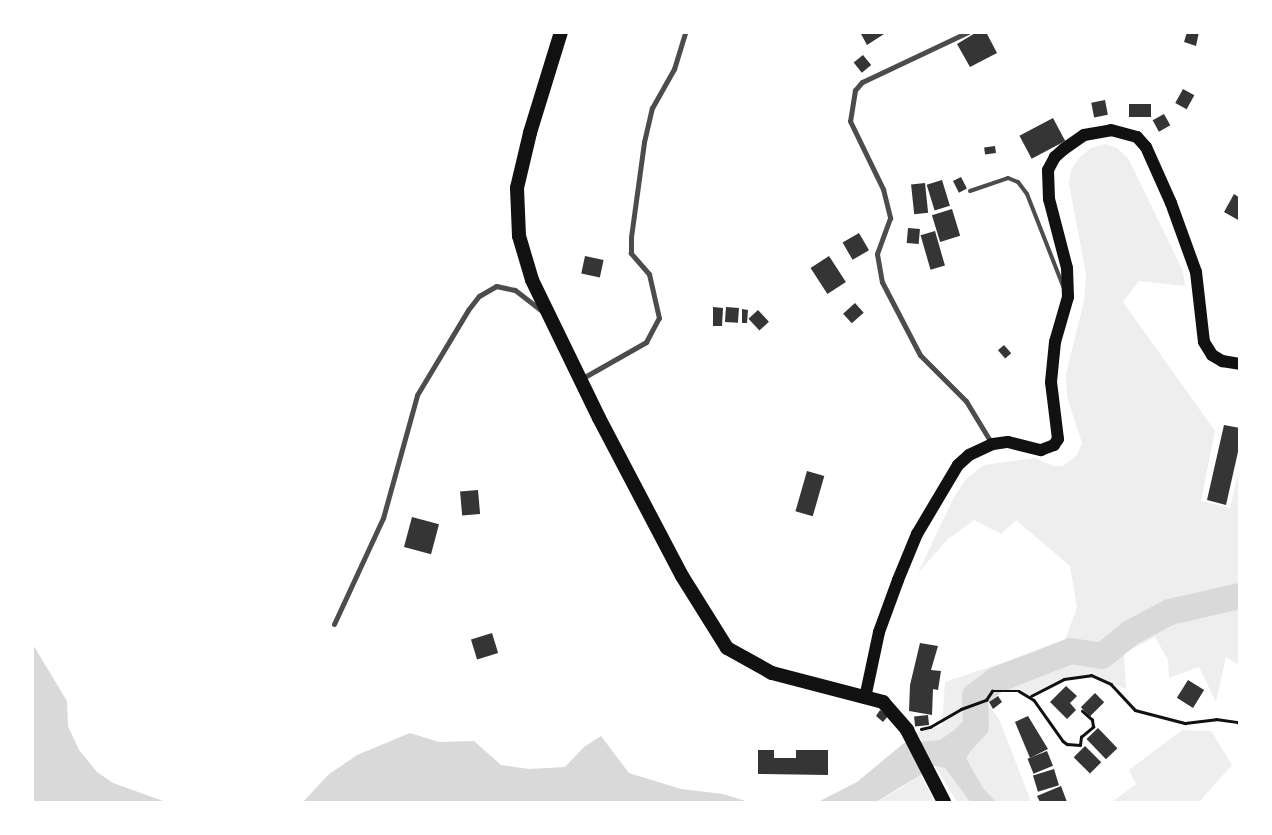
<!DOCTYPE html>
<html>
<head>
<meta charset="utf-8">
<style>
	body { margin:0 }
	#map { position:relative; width:1272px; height:835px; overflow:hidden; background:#fff; font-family:"IBM Plex Serif",serif }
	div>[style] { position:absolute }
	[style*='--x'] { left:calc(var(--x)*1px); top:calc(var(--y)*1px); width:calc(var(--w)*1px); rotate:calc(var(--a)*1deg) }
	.green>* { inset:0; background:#eee }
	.water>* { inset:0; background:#d9d9d9 }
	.river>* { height:26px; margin:-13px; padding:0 13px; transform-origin:13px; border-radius:13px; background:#d9d9d9 }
	.building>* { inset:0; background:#353535; transform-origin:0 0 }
	.path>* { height:2.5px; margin:-1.25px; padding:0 1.25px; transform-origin:1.25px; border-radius:1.25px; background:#111 }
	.service>* { height:4px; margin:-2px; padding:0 2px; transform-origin:2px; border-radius:2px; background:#4c4c4c }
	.minor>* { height:5px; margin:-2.5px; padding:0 2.5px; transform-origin:2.5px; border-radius:2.5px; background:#4c4c4c }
	.primary>* { height:12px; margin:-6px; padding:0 6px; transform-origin:6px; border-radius:6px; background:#111 }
	.trunk>* { height:14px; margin:-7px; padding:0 7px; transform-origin:7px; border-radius:7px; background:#111 }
	span { translate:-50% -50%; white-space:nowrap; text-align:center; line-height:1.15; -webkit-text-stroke:5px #fff; paint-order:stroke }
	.frame { position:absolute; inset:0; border:34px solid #fff; pointer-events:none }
</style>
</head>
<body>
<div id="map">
	<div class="green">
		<div style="clip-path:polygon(1105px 144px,1117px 148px,1128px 158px,1183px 271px,1185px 286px,1139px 281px,1123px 302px,1215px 431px,1201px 501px,1230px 508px,1239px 470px,1239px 665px,1226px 657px,1216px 702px,1199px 667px,1169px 678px,1168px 660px,1155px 637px,1124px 653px,1126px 689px,1091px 675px,1064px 679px,1031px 696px,1019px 691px,992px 691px,986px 700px,1000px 721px,1031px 802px,996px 802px,983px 788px,966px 758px,961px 725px,940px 740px,922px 741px,916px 732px,942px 726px,945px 682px,1064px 642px,1077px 608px,1070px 566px,1016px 520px,1001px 534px,974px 520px,948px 539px,918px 573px,953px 499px,966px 479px,984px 465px,1035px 458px,1053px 466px,1063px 466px,1077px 455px,1082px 443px,1067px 397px,1066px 374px,1084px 301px,1086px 274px,1069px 184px,1071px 170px,1079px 158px,1091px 148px)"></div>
		<div style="clip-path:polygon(1182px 730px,1211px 731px,1232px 765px,1199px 802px,1112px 802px,1136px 784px,1129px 770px)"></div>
		<div style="clip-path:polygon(935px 766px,945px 768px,970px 802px,957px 802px)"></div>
		<div style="clip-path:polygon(920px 774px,935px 802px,876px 802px,901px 788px)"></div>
	</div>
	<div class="water">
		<div style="clip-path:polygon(32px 643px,67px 701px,68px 726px,79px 750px,97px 772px,113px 783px,166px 802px,33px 802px)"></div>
		<div style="clip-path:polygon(961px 725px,978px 740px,966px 758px,983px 788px,996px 802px,970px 802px,945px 768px,935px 766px,876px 802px,818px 802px,857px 782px,904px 743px,940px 740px)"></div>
		<div style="clip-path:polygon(410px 733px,439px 742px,474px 741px,501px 765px,529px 769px,565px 767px,584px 747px,601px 736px,629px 773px,681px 789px,723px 794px,749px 802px,303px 802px,328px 775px,357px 755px)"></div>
	</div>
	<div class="river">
		<div style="--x:950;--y:754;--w:38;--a:-47"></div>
		<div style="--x:976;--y:726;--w:30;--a:-92"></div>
		<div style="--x:975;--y:696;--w:26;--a:-37"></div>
		<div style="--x:996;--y:680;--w:80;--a:-21.1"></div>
		<div style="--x:1071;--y:651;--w:31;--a:9"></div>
		<div style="--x:1102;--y:656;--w:36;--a:-39"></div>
		<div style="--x:1130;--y:633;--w:45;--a:-27.7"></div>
		<div style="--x:1170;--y:612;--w:72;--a:-12.9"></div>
	</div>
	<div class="building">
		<div style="clip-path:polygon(860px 32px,883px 32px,884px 34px,867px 45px)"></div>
		<div style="clip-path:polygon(977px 32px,986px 32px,997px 53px,970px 67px,957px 44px)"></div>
		<div style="clip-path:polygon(1187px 32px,1199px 32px,1196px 46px,1184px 42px)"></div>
		<div style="left:863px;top:55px;width:13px;height:12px;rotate:51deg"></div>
		<div style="left:1183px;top:89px;width:13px;height:16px;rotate:29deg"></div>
		<div style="left:1105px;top:100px;width:15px;height:14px;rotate:79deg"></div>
		<div style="left:1151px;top:104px;width:13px;height:22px;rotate:90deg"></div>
		<div style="left:1164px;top:114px;width:13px;height:13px;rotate:61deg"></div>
		<div style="left:1053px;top:118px;width:26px;height:38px;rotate:62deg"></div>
		<div style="left:995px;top:146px;width:7px;height:11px;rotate:82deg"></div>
		<div style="left:961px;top:177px;width:13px;height:9px;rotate:63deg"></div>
		<div style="left:942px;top:180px;width:27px;height:16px;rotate:73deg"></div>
		<div style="left:925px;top:183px;width:30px;height:14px;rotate:84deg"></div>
		<div style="clip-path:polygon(1234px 194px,1240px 198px,1240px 221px,1224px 212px)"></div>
		<div style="left:952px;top:209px;width:28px;height:21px;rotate:73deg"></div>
		<div style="left:908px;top:228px;width:12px;height:15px;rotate:5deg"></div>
		<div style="left:935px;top:231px;width:36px;height:15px;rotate:74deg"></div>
		<div style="left:859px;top:233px;width:20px;height:19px;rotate:60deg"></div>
		<div style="left:585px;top:256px;width:19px;height:18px;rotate:12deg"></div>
		<div style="left:829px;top:256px;width:31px;height:22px;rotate:57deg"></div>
		<div style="left:855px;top:303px;width:13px;height:16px;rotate:48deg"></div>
		<div style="clip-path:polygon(713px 307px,723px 308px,722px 326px,713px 326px)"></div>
		<div style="left:726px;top:307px;width:13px;height:15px;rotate:4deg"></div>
		<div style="clip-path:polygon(742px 309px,748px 310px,747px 323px,742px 323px)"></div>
		<div style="left:758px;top:310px;width:16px;height:13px;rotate:47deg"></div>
		<div style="left:1004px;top:345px;width:11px;height:8px;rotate:49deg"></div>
		<div style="clip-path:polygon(1224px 425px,1240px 428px,1240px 443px,1226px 505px,1207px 500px)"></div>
		<div style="left:807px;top:471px;width:18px;height:42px;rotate:16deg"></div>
		<div style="left:478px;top:490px;width:24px;height:18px;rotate:85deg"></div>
		<div style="left:412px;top:517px;width:28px;height:31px;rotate:15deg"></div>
		<div style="left:492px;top:633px;width:21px;height:22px;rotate:73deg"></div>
		<div style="clip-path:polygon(920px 643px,938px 646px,931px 670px,941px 671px,938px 690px,933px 689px,932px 715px,909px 711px,910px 685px)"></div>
		<div style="left:1188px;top:680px;width:19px;height:21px;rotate:32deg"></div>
		<div style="clip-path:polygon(1066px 686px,1077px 696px,1070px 703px,1076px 710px,1067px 719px,1050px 702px)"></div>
		<div style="left:1095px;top:693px;width:13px;height:20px;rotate:45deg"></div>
		<div style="clip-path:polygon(998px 696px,1002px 702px,993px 709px,989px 702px)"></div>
		<div style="clip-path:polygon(880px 710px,888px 716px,883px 722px,876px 716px)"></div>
		<div style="left:928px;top:715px;width:10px;height:14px;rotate:84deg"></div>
		<div style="clip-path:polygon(1028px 716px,1048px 749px,1030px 758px,1015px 722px)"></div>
		<div style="left:1098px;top:728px;width:28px;height:16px;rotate:46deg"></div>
		<div style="left:1085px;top:746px;width:23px;height:16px;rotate:45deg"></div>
		<div style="clip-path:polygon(758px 750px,774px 750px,774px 758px,796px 758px,796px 750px,828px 750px,828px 775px,758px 774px)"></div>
		<div style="left:1047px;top:751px;width:16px;height:21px;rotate:68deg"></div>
		<div style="left:1054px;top:769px;width:17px;height:22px;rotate:73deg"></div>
		<div style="clip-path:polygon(1061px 786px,1067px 802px,1040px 802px,1037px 796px)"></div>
	</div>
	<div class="path">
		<div style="--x:1031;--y:696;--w:37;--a:-27"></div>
		<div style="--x:1064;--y:679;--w:27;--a:-8"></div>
		<div style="--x:1091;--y:675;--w:22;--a:24"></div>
		<div style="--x:1111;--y:684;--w:35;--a:47"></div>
		<div style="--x:1135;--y:710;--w:52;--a:14.6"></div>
		<div style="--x:1185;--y:723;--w:31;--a:-7"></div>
		<div style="--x:1216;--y:719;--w:22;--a:8"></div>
		<div style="--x:1238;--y:722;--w:4;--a:56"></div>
		<div style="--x:921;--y:729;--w:9;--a:-13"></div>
		<div style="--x:930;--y:727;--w:36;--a:-30"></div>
		<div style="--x:961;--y:709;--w:27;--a:-20"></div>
		<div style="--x:986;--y:700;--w:11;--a:-56"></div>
		<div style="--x:992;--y:691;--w:27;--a:0"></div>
		<div style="--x:1019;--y:691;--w:17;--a:31"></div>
		<div style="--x:1034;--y:700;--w:50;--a:54.7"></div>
		<div style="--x:1063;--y:741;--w:5;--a:37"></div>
		<div style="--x:1067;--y:744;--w:13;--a:4"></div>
		<div style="--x:1080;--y:745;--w:8;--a:-83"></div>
		<div style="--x:1081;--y:737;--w:16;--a:-40"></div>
		<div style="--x:1093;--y:727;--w:7;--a:-98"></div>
		<div style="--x:1092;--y:720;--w:13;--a:-138"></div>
	</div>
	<div class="service">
		<div style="--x:970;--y:191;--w:40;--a:-18.9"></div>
		<div style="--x:1008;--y:178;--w:11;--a:22"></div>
		<div style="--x:1018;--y:182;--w:15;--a:53"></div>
		<div style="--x:1027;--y:194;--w:99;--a:68.6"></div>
	</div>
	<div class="minor">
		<div style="--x:968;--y:32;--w:117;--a:154.7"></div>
		<div style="--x:862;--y:82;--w:11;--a:131"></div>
		<div style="--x:855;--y:90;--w:31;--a:99"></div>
		<div style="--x:850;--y:121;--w:76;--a:64.1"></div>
		<div style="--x:883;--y:189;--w:30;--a:76"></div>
		<div style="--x:890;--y:218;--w:38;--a:110"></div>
		<div style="--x:877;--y:254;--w:28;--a:80"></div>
		<div style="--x:882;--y:282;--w:82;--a:62.5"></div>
		<div style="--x:920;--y:355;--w:65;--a:45"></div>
		<div style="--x:966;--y:401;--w:50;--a:58.8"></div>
		<div style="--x:581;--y:379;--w:75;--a:-29.6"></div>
		<div style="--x:646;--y:342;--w:27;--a:-62"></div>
		<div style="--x:659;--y:318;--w:45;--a:-102.8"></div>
		<div style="--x:649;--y:274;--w:28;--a:-131"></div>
		<div style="--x:631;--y:253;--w:16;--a:-90"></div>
		<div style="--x:631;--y:237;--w:96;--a:-82.2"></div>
		<div style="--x:644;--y:142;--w:35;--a:-77"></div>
		<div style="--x:652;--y:108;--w:45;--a:-60.6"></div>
		<div style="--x:674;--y:69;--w:39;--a:-73"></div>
		<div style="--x:334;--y:624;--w:117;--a:-65.2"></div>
		<div style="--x:383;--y:518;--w:128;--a:-74.5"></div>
		<div style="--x:417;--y:395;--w:99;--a:-59"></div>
		<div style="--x:468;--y:310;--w:18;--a:-52"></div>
		<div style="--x:479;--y:296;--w:20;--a:-30"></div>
		<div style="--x:496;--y:286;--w:19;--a:12"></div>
		<div style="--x:515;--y:290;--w:33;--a:38"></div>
	</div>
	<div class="primary">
		<div style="--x:865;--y:698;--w:67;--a:-78"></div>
		<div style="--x:879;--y:632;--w:55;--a:-69.9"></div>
		<div style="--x:898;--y:580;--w:50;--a:-67.6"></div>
		<div style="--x:917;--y:534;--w:80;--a:-59.3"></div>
		<div style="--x:958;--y:465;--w:15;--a:-42"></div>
		<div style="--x:969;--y:455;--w:26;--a:-25"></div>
		<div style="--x:993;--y:444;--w:15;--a:-8"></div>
		<div style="--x:1008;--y:442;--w:34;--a:14"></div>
		<div style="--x:1041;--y:450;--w:14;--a:-21"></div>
		<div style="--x:1054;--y:445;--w:7;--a:-56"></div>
		<div style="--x:1058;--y:439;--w:57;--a:-97"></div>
		<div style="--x:1051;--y:382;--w:40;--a:-84.3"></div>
		<div style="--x:1055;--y:342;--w:47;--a:-73.9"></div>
		<div style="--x:1068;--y:297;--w:29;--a:-92"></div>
		<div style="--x:1067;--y:268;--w:71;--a:-104.6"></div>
		<div style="--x:1049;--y:199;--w:29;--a:-92"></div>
		<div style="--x:1048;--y:170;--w:15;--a:-62"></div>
		<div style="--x:1055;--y:157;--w:12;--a:-42"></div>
		<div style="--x:1064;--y:149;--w:24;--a:-35"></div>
		<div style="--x:1084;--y:135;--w:27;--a:-10"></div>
		<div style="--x:1111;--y:130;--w:27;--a:15"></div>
		<div style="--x:1137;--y:137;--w:13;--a:48"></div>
		<div style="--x:1146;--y:147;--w:61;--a:65.9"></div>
		<div style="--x:1171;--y:203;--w:73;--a:70.1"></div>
		<div style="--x:1196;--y:272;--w:70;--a:83.5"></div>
		<div style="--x:1204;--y:342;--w:15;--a:58"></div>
		<div style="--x:1212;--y:355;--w:12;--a:31"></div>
		<div style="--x:1222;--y:361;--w:18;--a:9"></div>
	</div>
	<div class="trunk">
		<div style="--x:561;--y:32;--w:106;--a:107.1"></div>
		<div style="--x:530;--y:133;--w:57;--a:103.3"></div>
		<div style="--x:517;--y:188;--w:48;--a:87.6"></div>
		<div style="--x:519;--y:236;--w:46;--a:73.5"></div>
		<div style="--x:532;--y:280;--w:153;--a:64.1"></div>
		<div style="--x:599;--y:418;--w:178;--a:62.3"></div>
		<div style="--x:682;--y:576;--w:85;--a:58"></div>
		<div style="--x:727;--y:648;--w:51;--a:29.1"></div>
		<div style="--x:772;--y:673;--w:115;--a:14.6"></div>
		<div style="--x:883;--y:702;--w:37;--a:49"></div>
		<div style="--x:907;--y:730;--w:81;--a:62.8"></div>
	</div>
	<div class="frame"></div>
</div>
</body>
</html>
